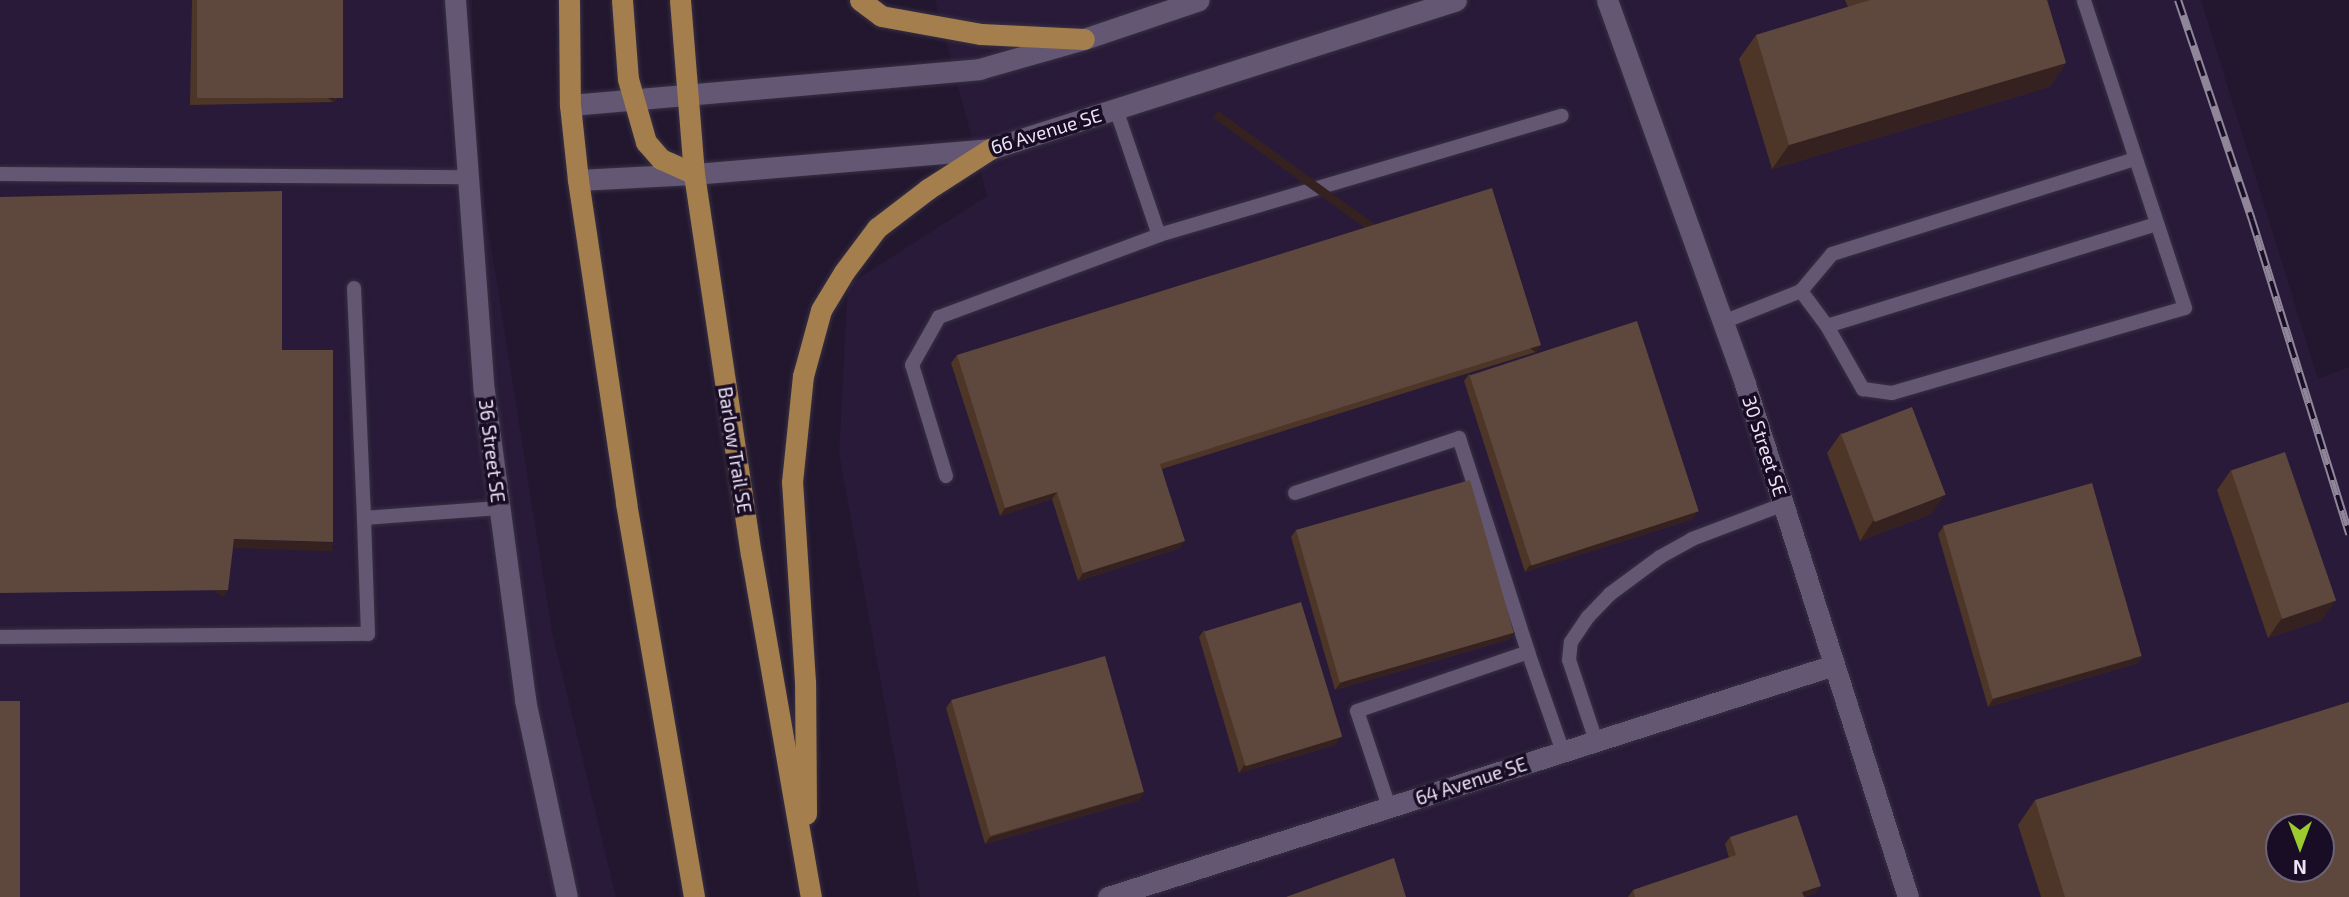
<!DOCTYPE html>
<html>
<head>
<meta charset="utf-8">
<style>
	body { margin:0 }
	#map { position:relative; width:2349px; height:897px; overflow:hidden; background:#22172e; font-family:"Exo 2",sans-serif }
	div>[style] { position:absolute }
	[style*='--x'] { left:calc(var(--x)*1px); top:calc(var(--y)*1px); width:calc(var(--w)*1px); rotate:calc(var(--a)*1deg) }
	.built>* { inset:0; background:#281a38 }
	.roads { filter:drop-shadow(0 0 2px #383043) drop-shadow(0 0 2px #383043) }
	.lane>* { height:14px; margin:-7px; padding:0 7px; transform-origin:7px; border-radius:7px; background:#635773 }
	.street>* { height:21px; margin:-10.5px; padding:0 10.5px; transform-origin:10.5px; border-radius:10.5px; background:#635773 }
	.primary>* { height:21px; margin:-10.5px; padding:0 10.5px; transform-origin:10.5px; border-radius:10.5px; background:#a47e4d }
	.rail>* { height:8px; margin-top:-4px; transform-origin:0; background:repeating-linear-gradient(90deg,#180d24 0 16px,#8f869a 0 32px); box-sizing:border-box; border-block:2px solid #8f869a }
	.wall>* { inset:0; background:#4d3527 }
	.shaded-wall>* { inset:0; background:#352120; transform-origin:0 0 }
	.building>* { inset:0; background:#5e483d; transform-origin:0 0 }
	span { translate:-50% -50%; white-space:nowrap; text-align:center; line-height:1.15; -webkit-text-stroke:7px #180d24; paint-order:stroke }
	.street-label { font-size:19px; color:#ebe4f5 }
	.north { position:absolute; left:2265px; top:813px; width:70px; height:70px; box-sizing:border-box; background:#180d24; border:2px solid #6c6378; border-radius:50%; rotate:180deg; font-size:19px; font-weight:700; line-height:28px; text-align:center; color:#ebe4f5 }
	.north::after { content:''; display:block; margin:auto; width:24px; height:32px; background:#9dca2f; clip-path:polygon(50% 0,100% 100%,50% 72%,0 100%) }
</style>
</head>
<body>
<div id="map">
	<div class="built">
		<div style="clip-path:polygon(0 0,472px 0,474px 137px,552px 632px,616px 897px,0 897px)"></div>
		<div style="clip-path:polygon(evenodd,935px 0,2201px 0,2318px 379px,2349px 367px,2349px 897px,920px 897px,839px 453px,848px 285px,987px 196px,935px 0,2279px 827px,2321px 827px,2321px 869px,2279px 869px,2279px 827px)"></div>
	</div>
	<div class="roads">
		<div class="lane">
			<div style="--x:1116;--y:109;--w:133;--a:71.2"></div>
			<div style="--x:1159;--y:235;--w:420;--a:-16.5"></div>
			<div style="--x:0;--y:174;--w:468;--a:0.4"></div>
			<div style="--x:354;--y:288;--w:230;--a:87.5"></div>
			<div style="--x:1801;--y:291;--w:44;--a:53.4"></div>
			<div style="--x:1827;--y:326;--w:345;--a:-17.2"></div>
			<div style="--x:1723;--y:322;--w:84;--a:-21.7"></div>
			<div style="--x:1801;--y:291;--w:48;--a:-50"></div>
			<div style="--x:1832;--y:254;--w:318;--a:-17.4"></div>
			<div style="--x:1827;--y:326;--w:73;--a:60.3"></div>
			<div style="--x:1863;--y:389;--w:29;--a:8"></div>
			<div style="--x:1892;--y:393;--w:305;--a:-16.2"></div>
			<div style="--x:2185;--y:308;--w:324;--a:-108.2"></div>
			<div style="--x:946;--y:476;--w:116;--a:-107"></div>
			<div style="--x:912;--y:365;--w:55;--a:-60.6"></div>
			<div style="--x:939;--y:317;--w:235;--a:-20.4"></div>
			<div style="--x:1295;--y:493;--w:173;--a:-18.5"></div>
			<div style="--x:1459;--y:438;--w:225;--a:72.1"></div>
			<div style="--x:0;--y:637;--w:368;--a:-0.5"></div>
			<div style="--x:368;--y:634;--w:116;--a:-92"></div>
			<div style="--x:364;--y:518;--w:135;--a:-4.2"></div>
			<div style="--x:1596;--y:741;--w:85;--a:-108.4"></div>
			<div style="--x:1569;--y:660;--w:18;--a:-84"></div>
			<div style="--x:1571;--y:642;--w:30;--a:-56"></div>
			<div style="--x:1588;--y:617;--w:32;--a:-46"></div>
			<div style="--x:1610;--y:594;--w:62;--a:-36.5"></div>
			<div style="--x:1660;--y:557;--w:37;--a:-29"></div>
			<div style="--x:1692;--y:539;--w:98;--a:-20.8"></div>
			<div style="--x:1389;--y:807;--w:101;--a:-108.4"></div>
			<div style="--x:1357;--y:711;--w:181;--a:-19"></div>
			<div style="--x:1528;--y:652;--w:106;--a:70.7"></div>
		</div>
		<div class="street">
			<div style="--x:455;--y:0;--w:392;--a:85.8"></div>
			<div style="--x:484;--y:391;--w:312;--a:82.4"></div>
			<div style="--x:525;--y:700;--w:201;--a:78"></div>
			<div style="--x:1607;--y:0;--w:408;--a:70.2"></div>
			<div style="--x:1745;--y:384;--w:538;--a:72.37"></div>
			<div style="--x:570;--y:105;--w:411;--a:-5"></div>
			<div style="--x:979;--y:69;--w:109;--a:-15.9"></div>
			<div style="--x:1084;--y:39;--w:121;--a:-18.7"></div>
			<div style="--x:578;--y:180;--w:116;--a:-3"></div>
			<div style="--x:694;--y:174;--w:297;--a:-4.8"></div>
			<div style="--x:990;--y:149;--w:489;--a:-17.7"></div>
			<div style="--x:1108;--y:897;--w:762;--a:-17.72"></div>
		</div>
		<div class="primary">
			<div style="--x:569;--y:0;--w:105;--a:89.5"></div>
			<div style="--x:570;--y:105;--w:75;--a:83.9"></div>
			<div style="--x:578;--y:180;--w:327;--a:81.5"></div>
			<div style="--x:626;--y:503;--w:400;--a:80.2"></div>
			<div style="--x:622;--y:0;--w:79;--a:85.7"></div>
			<div style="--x:628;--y:79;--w:66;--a:74.1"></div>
			<div style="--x:646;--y:142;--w:23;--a:49"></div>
			<div style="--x:661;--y:159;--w:36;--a:24"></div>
			<div style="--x:680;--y:0;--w:175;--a:85.4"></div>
			<div style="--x:694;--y:174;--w:384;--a:81.5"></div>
			<div style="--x:751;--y:554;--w:348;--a:80.1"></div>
			<div style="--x:860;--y:0;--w:26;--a:37"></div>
			<div style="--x:881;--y:16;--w:102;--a:10.2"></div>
			<div style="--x:981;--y:34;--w:103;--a:2.8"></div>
			<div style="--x:806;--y:814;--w:132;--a:-90.4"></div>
			<div style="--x:805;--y:682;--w:200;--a:-93.7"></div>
			<div style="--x:792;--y:482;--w:107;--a:-84.1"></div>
			<div style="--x:803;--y:376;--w:68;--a:-74.7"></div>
			<div style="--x:821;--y:310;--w:44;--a:-58.8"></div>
			<div style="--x:844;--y:272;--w:55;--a:-53.1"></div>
			<div style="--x:877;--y:228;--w:64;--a:-37.4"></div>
			<div style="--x:928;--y:189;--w:74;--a:-32.8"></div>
		</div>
	</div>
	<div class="rail">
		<div style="--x:2178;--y:0;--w:232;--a:71.4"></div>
		<div style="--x:2252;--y:220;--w:329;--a:72.8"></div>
	</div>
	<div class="wall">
		<div style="clip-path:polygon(192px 0,343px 0,339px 95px,334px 102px,190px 105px)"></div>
		<div style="clip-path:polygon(1845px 0,2047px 0,2066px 63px,2049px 87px,1772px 169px,1739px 59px,1756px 35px,1848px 7px)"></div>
		<div style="clip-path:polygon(1541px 345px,1536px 352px,1162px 469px,1180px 548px,1078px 581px,1052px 499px,1000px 516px,951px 363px,957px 355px)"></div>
		<div style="clip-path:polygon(1469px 374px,1693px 519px,1525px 572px,1464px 381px)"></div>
		<div style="clip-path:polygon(1841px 433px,1931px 514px,1860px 541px,1827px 453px)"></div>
		<div style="clip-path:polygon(2231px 470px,2322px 620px,2268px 638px,2217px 490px)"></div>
		<div style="clip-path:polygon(1943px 527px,2138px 663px,1988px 707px,1938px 534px)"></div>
		<div style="clip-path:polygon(1296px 530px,1510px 639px,1335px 690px,1291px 537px)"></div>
		<div style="clip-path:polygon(1204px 630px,1335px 745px,1239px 773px,1199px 637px)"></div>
		<div style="clip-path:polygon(951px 701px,1144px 792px,1139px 800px,985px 844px,946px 708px)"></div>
		<div style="clip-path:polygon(2035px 800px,2349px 897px,2041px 897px,2018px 825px)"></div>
		<div style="clip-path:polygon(1730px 837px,1816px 893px,1804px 897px,1628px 897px,1633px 890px,1729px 858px,1725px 844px)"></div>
	</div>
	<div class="shaded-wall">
		<div style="clip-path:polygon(2066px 63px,2049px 87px,1772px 169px,1789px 145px)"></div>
		<div style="left:339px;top:95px;width:9px;height:144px;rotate:126deg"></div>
		<div style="left:1541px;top:345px;width:9px;height:399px;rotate:126deg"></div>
		<div style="clip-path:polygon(1057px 492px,1052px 499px,1000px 516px,1005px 508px)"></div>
		<div style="clip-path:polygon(1945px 495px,1931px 514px,1860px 541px,1873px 521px)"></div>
		<div style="clip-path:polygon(1698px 511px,1693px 519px,1525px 572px,1530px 565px)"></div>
		<div style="left:234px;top:539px;width:99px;height:9px;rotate:2deg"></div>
		<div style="clip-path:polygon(1185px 541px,1180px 548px,1078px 581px,1083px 573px)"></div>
		<div style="left:228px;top:590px;width:9px;height:228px;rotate:126deg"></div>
		<div style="clip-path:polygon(2336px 600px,2322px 620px,2268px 638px,2282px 618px)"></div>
		<div style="clip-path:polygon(1515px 632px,1510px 639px,1335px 690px,1341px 682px)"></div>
		<div style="clip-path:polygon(2143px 656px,2138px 663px,1988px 707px,1993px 699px)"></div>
		<div style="clip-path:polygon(1341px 737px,1335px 745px,1239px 773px,1244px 765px)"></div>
		<div style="clip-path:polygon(1144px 792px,1139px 800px,985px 844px,990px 837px)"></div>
		<div style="clip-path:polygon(1821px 886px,1816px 893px,1803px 897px,1802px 892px)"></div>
	</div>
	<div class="building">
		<div style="left:197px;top:0;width:146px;height:98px"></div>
		<div style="clip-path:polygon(1870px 0,2047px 0,2066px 63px,1789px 145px,1756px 35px)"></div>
		<div style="clip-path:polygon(1492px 188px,1541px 345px,1160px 464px,1185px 541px,1083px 573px,1057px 492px,1005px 508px,957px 355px)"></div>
		<div style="clip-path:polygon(282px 191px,282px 350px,333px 350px,333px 542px,234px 539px,228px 590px,0 593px,0 197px)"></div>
		<div style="left:1637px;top:321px;width:200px;height:176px;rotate:72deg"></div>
		<div style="left:1912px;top:407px;width:94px;height:76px;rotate:69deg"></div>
		<div style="left:2285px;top:452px;width:157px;height:57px;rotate:71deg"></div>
		<div style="left:1470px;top:480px;width:159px;height:181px;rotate:74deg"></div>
		<div style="left:2092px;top:483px;width:180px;height:155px;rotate:74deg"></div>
		<div style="left:1301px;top:602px;width:141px;height:101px;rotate:73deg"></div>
		<div style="left:1105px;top:656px;width:141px;height:160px;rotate:74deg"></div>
		<div style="left:0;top:701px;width:20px;height:196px"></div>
		<div style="clip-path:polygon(evenodd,2349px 702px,2349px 897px,2065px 897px,2035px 800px,2349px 702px,2279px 827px,2321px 827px,2321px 869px,2279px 869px,2279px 827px)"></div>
		<div style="clip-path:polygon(1797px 815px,1821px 886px,1802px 892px,1804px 897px,1635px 897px,1633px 890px,1736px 855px,1730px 837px)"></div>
		<div style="clip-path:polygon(1394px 858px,1406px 897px,1286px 897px)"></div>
	</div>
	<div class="street-label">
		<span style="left:1046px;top:131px;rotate:-17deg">66 Avenue SE</span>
		<span style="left:1765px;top:446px;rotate:72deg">30 Street SE</span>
		<span style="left:735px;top:450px;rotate:81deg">Barlow Trail SE</span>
		<span style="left:492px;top:451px;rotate:83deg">36 Street SE</span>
		<span style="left:1471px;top:781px;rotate:-18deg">64 Avenue SE</span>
	</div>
	<div class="north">N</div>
</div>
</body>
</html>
